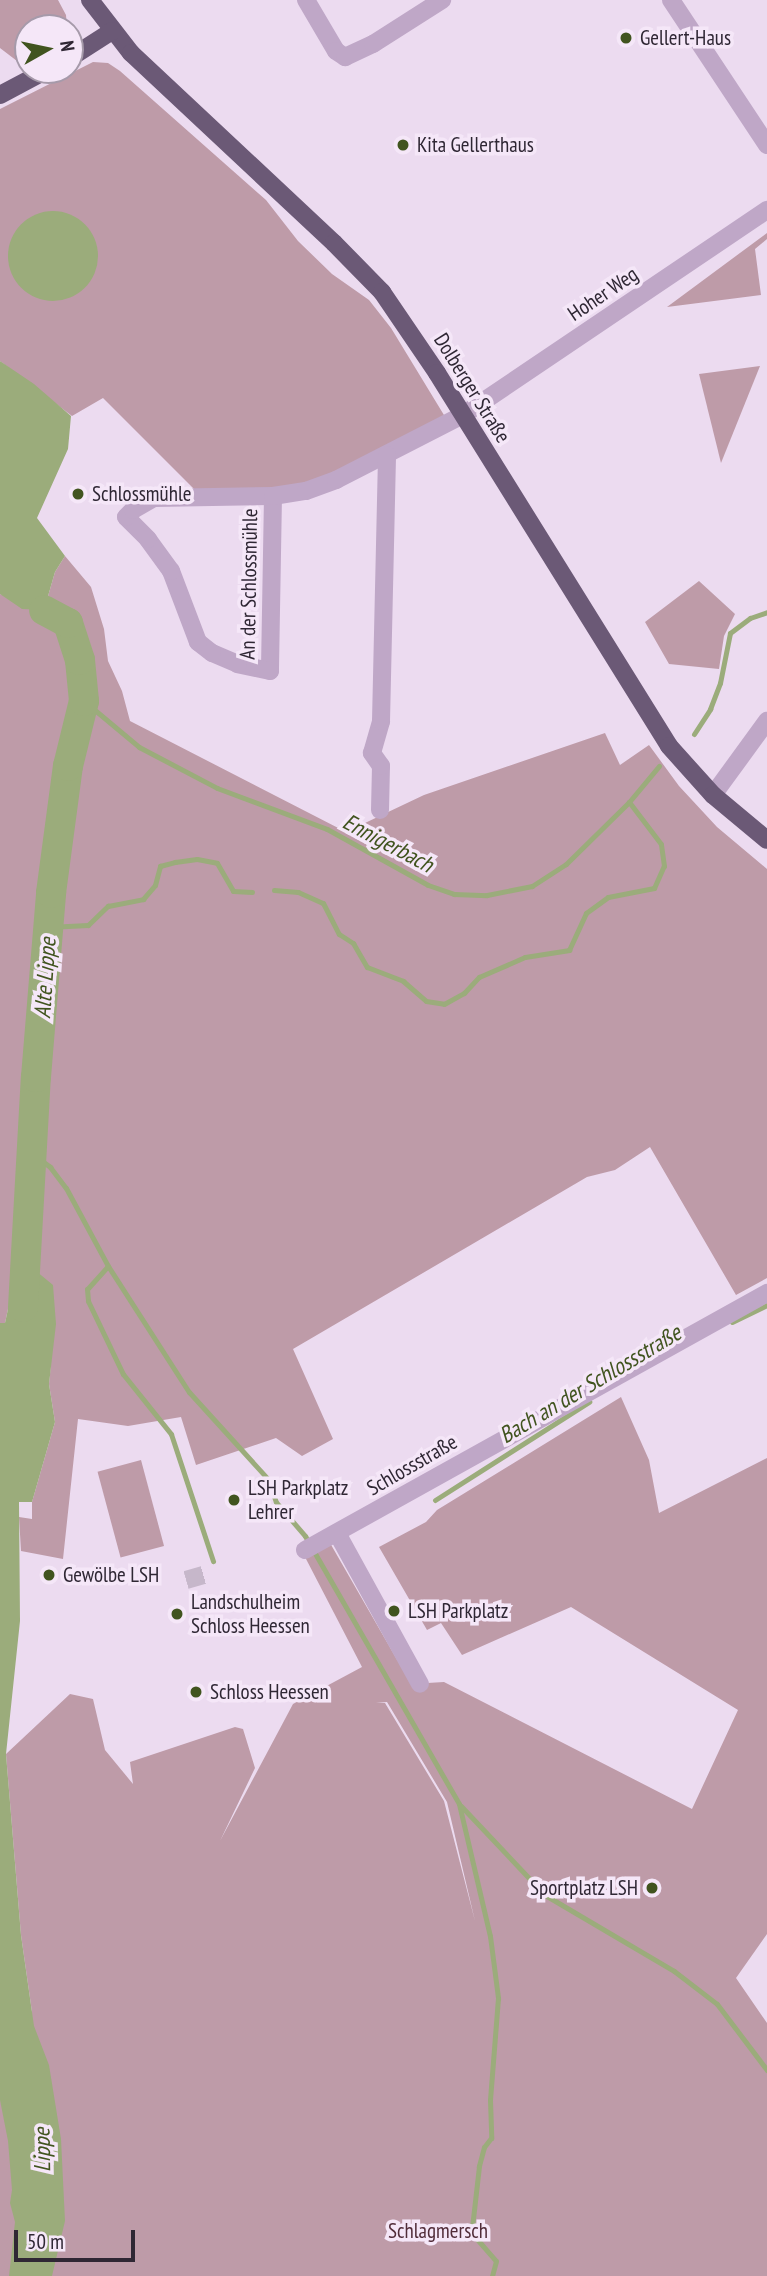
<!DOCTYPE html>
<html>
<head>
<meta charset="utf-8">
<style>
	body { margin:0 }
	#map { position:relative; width:767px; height:2276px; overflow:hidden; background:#ecdbf0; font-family:"PT Sans Narrow",sans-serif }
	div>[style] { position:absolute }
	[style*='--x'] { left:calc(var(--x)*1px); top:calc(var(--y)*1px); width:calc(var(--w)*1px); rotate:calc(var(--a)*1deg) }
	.green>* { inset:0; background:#be9ba8; transform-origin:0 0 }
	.water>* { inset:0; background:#9bac7b }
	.round { border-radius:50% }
	.stream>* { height:5px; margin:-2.5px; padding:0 2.5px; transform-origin:2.5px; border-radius:2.5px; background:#9bac7b }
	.river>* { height:30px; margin:-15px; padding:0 15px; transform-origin:15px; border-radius:15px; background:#9bac7b }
	.minor-tunnel>* { height:18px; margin-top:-9px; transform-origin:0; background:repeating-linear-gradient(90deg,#c6b7ca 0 18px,transparent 0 27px) }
	.minor>* { height:18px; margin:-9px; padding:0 9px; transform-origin:9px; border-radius:9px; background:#bfa7c7 }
	.major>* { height:18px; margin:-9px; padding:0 9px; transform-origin:9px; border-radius:9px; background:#6b5976 }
	.dots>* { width:19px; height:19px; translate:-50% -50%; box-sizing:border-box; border:4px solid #f5e7f8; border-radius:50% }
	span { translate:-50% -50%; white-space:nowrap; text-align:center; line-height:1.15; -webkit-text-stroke:7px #f5e7f8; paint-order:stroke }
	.poi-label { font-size:21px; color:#2f2734 }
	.left { translate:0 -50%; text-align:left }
	.right { translate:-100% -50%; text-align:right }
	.street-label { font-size:21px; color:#2f2734 }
	.park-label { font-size:21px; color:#512c39 }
	.water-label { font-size:23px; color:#41541f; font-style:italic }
	.north { position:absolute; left:14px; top:14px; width:70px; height:70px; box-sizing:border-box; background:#f5e7f8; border:2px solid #a69aaa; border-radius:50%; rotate:81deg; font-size:19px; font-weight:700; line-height:28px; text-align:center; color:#2f2734 }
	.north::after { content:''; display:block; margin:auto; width:24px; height:32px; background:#41541f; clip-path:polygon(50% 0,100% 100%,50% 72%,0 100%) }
	.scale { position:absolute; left:14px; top:2230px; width:121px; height:32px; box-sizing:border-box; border:4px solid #2f2734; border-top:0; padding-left:9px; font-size:21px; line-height:24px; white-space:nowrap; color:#2f2734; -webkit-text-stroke:5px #f5e7f8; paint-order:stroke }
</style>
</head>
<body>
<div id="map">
	<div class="green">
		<div style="clip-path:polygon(0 0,58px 0,66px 15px,67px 28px,28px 28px,28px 55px,17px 61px,0 48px)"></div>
		<div style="clip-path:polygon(93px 62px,108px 63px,120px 71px,266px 200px,298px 241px,332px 274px,369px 300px,391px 328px,447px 420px,296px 489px,197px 492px,103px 398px,72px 416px,0 361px,0 109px)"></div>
		<div style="clip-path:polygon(767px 233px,767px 239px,755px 249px,761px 295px,667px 307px)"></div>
		<div style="clip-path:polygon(760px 366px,721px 463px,699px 374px)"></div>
		<div style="clip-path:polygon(65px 556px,91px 587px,104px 629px,108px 661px,122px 691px,130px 721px,346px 832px,424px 795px,605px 733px,620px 765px,649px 745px,679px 786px,717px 827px,767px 869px,767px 1278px,736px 1295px,650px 1147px,615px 1170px,587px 1177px,293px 1349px,333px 1439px,302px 1456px,276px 1438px,196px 1465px,181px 1417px,128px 1426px,78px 1419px,63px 1559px,21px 1551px,19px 1517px,32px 1519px,32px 1502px,55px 1422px,49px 1384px,51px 1364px,17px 1267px,5px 1323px,0 1323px,0 594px,44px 610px,55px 572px)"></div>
		<div style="clip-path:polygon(699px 581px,735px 614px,724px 636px,719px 669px,669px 664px,645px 622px)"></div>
		<div style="clip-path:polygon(evenodd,621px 1397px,649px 1460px,659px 1513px,767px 1458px,767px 1934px,736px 1978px,767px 2023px,767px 2276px,0 2276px,0 1989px,32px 2012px,21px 1935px,6px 1754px,70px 1694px,93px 1699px,105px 1750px,133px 1784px,130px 1762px,235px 1727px,243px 1729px,255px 1768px,220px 1841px,293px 1704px,362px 1667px,305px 1557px,330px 1543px,411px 1684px,444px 1682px,692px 1809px,738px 1710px,571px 1607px,462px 1655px,441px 1623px,427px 1630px,379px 1547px,426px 1522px,437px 1510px,621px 1397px,387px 1702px,447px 1802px,475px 1921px,444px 1801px,385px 1703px,376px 1703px,387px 1702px)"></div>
		<div style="left:141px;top:1460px;width:89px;height:45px;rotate:75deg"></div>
	</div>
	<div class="water">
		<div class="round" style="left:8px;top:211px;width:90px;height:90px"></div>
		<div style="clip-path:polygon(0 361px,34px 384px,71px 416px,68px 449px,37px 518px,65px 556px,55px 572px,44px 610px,22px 609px,0 594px)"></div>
		<div style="clip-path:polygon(30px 1266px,53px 1285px,56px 1324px,49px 1384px,55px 1422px,32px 1502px,19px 1502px,20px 1621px,6px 1754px,21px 1935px,34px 2026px,49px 2065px,61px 2139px,65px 2221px,52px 2276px,9px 2276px,15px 2222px,10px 2203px,12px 2190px,8px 2141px,0 2100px,0 1323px,5px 1323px,17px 1267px)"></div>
	</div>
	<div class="stream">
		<div style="--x:84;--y:701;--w:72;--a:39.9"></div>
		<div style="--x:139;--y:747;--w:88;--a:27.7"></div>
		<div style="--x:217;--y:788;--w:117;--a:20.4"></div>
		<div style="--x:327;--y:829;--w:115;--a:29"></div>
		<div style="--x:428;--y:885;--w:28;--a:19"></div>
		<div style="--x:454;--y:894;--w:33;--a:2"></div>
		<div style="--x:487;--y:895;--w:46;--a:-11.3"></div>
		<div style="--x:532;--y:886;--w:40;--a:-32.9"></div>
		<div style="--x:566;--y:864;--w:88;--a:-44.5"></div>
		<div style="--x:629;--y:802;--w:47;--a:-50.2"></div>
		<div style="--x:694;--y:734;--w:30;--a:-57"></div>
		<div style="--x:710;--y:709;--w:28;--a:-69"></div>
		<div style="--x:720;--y:683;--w:51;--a:-78.7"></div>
		<div style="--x:730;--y:633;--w:25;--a:-37"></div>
		<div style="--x:750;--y:618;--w:18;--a:-19"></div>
		<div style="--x:274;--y:890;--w:24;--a:5"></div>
		<div style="--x:298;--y:892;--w:27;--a:24"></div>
		<div style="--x:323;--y:903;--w:35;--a:63"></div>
		<div style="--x:339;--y:934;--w:17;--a:33"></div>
		<div style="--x:353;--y:943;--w:28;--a:60"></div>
		<div style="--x:367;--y:967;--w:39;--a:21"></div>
		<div style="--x:403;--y:981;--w:30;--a:41"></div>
		<div style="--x:426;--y:1001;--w:18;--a:9"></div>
		<div style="--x:444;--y:1004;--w:23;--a:-29"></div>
		<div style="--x:464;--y:993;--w:22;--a:-47"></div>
		<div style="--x:479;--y:977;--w:50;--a:-23.5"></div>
		<div style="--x:525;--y:957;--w:45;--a:-9"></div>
		<div style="--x:569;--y:950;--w:41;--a:-65.3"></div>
		<div style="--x:586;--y:913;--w:27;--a:-36"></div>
		<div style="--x:608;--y:897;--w:47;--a:-11.1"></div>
		<div style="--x:654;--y:888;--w:24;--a:-66"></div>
		<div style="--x:664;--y:866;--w:22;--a:-98"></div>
		<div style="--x:661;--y:844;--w:53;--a:-127.3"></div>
		<div style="--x:48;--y:927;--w:40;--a:-2.9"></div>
		<div style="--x:88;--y:925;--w:28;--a:-44"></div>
		<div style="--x:108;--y:906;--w:36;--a:-11"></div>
		<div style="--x:143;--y:899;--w:18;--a:-49"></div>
		<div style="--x:155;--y:885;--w:20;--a:-75"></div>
		<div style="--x:160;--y:866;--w:16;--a:-15"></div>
		<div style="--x:175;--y:862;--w:22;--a:-8"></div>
		<div style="--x:197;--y:859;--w:20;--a:11"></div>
		<div style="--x:217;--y:863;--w:32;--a:60"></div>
		<div style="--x:233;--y:891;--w:19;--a:3"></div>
		<div style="--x:31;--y:1153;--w:24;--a:36"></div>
		<div style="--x:50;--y:1167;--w:26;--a:53"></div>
		<div style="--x:66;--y:1188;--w:89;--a:61.7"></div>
		<div style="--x:108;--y:1266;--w:150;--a:57.3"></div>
		<div style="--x:189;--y:1392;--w:118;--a:47.8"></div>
		<div style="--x:268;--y:1479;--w:24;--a:71"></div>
		<div style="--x:276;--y:1502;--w:45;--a:49.5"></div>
		<div style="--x:305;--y:1536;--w:309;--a:60.1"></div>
		<div style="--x:459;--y:1804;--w:136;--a:76.8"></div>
		<div style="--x:490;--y:1936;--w:63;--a:82.6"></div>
		<div style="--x:498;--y:1998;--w:102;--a:94.5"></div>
		<div style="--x:490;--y:2100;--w:38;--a:88"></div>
		<div style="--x:491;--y:2138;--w:11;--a:128"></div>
		<div style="--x:484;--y:2147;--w:20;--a:105"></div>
		<div style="--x:479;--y:2166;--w:61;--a:96.5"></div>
		<div style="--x:472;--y:2227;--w:12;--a:70"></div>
		<div style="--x:476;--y:2238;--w:30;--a:49"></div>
		<div style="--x:496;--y:2261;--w:16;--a:105"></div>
		<div style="--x:108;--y:1266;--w:31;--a:132"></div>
		<div style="--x:87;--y:1289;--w:12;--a:85"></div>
		<div style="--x:88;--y:1301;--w:81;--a:64.4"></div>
		<div style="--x:123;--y:1374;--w:77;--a:51.3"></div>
		<div style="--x:171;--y:1434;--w:134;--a:71.7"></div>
		<div style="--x:732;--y:1322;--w:39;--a:-26"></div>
		<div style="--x:435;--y:1500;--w:183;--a:-32.5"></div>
		<div style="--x:461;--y:1806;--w:122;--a:46.7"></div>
		<div style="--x:545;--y:1895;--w:150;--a:30.5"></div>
		<div style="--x:674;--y:1971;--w:54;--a:37.5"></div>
		<div style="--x:717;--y:2004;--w:83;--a:52.9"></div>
	</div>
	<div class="river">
		<div style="--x:23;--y:1307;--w:230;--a:-86.8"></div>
		<div style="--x:36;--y:1077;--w:185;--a:-85.3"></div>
		<div style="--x:51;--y:893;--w:128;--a:-82.4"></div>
		<div style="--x:68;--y:766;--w:67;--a:-76.2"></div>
		<div style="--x:84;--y:701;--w:41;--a:-95.6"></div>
		<div style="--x:80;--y:660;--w:39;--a:-108"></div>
		<div style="--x:68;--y:623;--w:27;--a:-152"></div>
	</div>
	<div class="minor-tunnel">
		<div style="--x:186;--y:1580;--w:19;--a:-16"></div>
	</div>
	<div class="minor">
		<div style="--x:306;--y:0;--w:59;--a:59.5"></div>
		<div style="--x:336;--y:51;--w:11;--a:34"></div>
		<div style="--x:345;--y:57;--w:31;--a:-25"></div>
		<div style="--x:373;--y:44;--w:82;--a:-32.5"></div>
		<div style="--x:671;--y:0;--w:174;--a:56.5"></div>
		<div style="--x:273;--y:496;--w:175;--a:91"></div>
		<div style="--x:270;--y:671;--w:33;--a:-168"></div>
		<div style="--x:238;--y:664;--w:28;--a:-157"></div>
		<div style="--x:212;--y:653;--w:18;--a:-142"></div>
		<div style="--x:198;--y:642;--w:76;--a:-110.8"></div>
		<div style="--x:171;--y:571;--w:39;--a:-126"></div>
		<div style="--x:148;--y:539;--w:31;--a:-135"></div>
		<div style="--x:126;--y:517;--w:10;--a:-45"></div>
		<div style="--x:133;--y:510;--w:24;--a:-30"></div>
		<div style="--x:154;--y:498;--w:119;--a:-1"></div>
		<div style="--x:273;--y:496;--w:33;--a:-9"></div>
		<div style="--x:306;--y:491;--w:32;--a:-20"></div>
		<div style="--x:336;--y:480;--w:143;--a:-27.1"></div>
		<div style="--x:463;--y:415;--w:367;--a:-34"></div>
		<div style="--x:713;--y:795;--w:92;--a:-53.9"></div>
		<div style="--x:380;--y:810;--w:44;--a:-88.7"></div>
		<div style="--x:381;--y:766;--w:16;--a:-125"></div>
		<div style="--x:372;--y:753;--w:33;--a:-74"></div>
		<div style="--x:381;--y:721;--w:266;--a:-88.7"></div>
		<div style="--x:337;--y:1533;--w:172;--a:61.2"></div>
		<div style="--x:305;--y:1550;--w:529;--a:-29.09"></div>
	</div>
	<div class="major">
		<div style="--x:90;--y:0;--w:67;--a:52.3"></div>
		<div style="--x:131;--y:53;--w:278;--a:43.1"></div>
		<div style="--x:334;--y:243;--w:69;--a:45.6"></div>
		<div style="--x:382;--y:292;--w:98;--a:55.8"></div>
		<div style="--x:437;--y:373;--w:439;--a:58.1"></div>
		<div style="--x:669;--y:746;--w:66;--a:48.1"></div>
		<div style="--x:713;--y:795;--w:70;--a:39.8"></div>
		<div style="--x:70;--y:58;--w:50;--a:-32.7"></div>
		<div style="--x:0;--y:95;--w:53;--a:-28"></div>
	</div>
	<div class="dots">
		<div style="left:626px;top:38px;background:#41541f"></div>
		<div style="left:403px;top:145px;background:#41541f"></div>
		<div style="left:78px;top:494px;background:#41541f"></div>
		<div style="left:234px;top:1500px;background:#41541f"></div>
		<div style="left:49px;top:1575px;background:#41541f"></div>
		<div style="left:394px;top:1611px;background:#41541f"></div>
		<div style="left:177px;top:1614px;background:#41541f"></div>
		<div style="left:196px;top:1692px;background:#41541f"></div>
		<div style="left:652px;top:1888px;background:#41541f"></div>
	</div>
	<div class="poi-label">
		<span class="left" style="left:640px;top:38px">Gellert-Haus</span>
		<span class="left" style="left:417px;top:145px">Kita Gellerthaus</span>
		<span class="left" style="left:92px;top:494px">Schlossmühle</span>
		<span class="left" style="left:248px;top:1500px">LSH Parkplatz<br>Lehrer</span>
		<span class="left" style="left:63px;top:1575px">Gewölbe LSH</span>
		<span class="left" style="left:191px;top:1614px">Landschulheim<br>Schloss Heessen</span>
		<span class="left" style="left:408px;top:1611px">LSH Parkplatz</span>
		<span class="left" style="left:210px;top:1692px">Schloss Heessen</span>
		<span class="right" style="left:638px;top:1888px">Sportplatz LSH</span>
	</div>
	<div class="street-label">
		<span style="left:603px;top:294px;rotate:-34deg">Hoher Weg</span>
		<span style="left:472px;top:388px;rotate:58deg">Dolberger Straße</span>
		<span style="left:249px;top:584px;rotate:-89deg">An der Schlossmühle</span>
		<span style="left:412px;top:1465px;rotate:-30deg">Schlossstraße</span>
	</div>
	<div class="park-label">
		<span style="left:438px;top:2231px">Schlagmersch</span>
	</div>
	<div class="water-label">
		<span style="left:388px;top:843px;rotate:28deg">Ennigerbach</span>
		<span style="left:45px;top:978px;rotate:-86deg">Alte Lippe</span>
		<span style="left:590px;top:1384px;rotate:-31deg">Bach an der Schlossstraße</span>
		<span style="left:42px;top:2150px;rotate:-91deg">Lippe</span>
	</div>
	<div class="north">N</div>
	<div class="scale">50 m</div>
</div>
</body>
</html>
